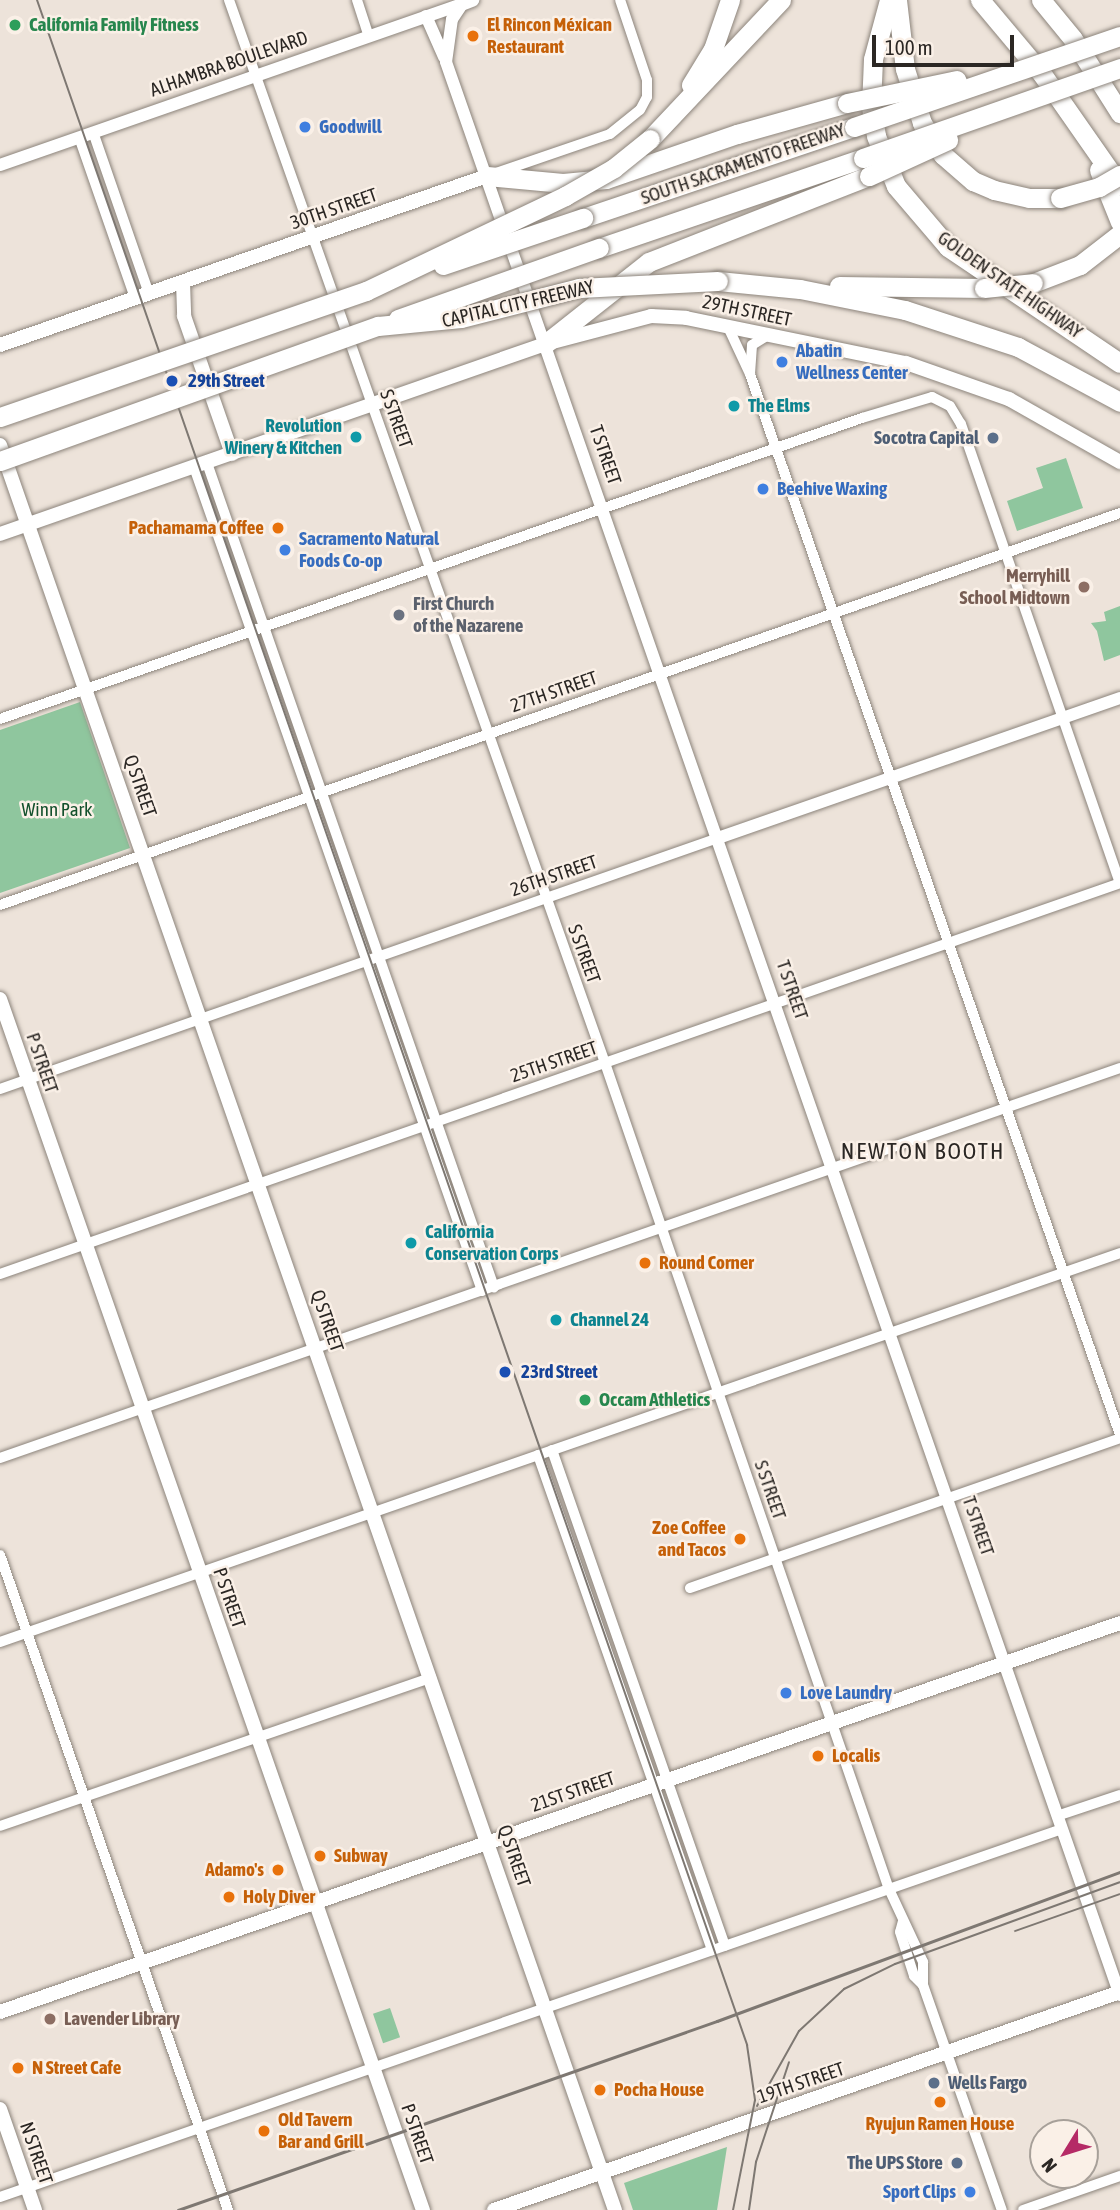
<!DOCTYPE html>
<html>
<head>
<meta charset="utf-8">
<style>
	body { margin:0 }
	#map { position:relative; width:1120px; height:2210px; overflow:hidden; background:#ede3da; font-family:"Asap Condensed",sans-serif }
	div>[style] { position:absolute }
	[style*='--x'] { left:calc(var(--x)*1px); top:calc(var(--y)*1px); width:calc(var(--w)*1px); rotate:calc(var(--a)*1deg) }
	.green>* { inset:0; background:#8fc69e; transform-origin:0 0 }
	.roads { filter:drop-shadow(0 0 2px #8c847b) drop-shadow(0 0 2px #8c847b) }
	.minor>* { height:10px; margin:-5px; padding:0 5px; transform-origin:5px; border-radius:5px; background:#fff }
	.tertiary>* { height:12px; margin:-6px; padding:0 6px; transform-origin:6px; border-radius:6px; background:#fff }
	.secondary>* { height:14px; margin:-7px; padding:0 7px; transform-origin:7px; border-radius:7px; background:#fff }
	.motorway>* { height:19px; margin:-9.5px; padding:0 9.5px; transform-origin:9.5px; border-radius:9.5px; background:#fff }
	.tram>* { height:2px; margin:-1px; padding:0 1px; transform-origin:1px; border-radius:1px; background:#7e7872 }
	.rail>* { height:2.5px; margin:-1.25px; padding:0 1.25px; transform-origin:1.25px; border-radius:1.25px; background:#7e7872 }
	.bridges { filter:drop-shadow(0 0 2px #8c847b) drop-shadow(0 0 2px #8c847b) }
	.motorway-bridge>* { height:19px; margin:-9.5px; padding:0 9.5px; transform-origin:9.5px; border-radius:9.5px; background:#fff }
	.dots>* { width:19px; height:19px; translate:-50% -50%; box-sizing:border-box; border:4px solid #faf0e7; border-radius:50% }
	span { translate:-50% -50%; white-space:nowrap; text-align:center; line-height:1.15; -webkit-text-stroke:5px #faf0e7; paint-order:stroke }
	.leisure-label { font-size:19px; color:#27864d; font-weight:700 }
	.left { translate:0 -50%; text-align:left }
	.food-label { font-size:19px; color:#c56008; font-weight:700 }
	.right { translate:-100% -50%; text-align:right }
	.street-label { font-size:19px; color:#2b2724 }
	.shop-label { font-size:19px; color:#366cbe; font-weight:700 }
	.transit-label { font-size:19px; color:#164399; font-weight:700 }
	.culture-label { font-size:19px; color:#0d838f; font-weight:700 }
	.service-label { font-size:19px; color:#4e5e75; font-weight:700 }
	.education-label { font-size:19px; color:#785e54; font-weight:700 }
	.worship-label { font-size:19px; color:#5b616d; font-weight:700 }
	.park-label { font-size:19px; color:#13502c }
	.quarter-label { font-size:23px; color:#2b2724; letter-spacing:2px }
	.north { position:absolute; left:1029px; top:2119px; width:70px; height:70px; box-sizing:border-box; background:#faf0e7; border:2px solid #a7a099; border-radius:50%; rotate:232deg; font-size:19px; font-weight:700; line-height:28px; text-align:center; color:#2b2724 }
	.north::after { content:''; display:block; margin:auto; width:24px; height:32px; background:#b52a66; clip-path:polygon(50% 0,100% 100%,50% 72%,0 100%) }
	.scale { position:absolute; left:872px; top:35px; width:142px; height:32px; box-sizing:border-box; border:4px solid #2b2724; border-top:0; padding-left:9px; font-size:21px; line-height:24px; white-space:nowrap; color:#2b2724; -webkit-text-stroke:5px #faf0e7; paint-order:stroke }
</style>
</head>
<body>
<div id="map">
	<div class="green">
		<div style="clip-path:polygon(1066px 458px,1083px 508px,1017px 531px,1007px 501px,1043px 488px,1036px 468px)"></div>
		<div style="clip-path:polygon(1120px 606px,1120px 655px,1104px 661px,1097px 631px,1091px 623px,1106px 621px,1104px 612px)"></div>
		<div style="clip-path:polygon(80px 702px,130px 848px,0 893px,0 730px)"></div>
		<div style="left:390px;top:2008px;width:31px;height:18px;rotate:71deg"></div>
		<div style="clip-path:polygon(727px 2147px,717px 2210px,633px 2210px,624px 2183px)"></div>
	</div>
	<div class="roads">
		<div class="minor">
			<div style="--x:229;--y:0;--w:1128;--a:70.52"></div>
			<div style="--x:605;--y:1063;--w:873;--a:71.03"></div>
			<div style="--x:889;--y:1889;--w:81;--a:65"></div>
			<div style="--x:923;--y:1962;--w:23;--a:90"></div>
			<div style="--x:357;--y:0;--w:38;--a:72"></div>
			<div style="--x:93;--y:132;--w:171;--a:70.9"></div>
			<div style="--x:79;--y:137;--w:170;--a:70.8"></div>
			<div style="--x:496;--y:173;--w:120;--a:-18.9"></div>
			<div style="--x:610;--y:134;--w:38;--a:-39"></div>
			<div style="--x:640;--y:110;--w:15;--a:-62"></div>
			<div style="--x:647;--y:97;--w:17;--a:-90"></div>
			<div style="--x:647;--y:80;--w:84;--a:-108.6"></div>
			<div style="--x:728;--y:327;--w:52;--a:64.9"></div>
			<div style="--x:750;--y:374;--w:1124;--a:70.77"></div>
			<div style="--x:750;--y:374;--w:29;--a:-86"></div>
			<div style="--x:752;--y:345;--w:19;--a:-32"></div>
			<div style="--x:207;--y:463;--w:873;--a:70.8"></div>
			<div style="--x:194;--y:467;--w:873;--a:70.73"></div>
			<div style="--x:0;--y:719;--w:913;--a:-19.25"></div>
			<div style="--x:862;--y:418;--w:73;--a:-16.7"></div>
			<div style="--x:932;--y:397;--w:20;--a:27"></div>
			<div style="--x:950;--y:406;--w:21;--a:59"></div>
			<div style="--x:961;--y:424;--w:485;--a:70.9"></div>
			<div style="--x:0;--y:905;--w:1187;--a:-19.29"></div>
			<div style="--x:0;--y:1089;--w:761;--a:-19.27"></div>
			<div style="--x:0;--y:1274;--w:1186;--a:-19.24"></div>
			<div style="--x:552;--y:1450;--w:525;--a:70.77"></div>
			<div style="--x:538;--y:1455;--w:525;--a:70.63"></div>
			<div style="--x:0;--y:1458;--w:1186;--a:-19.2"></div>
			<div style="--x:0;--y:1555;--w:694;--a:70.81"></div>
			<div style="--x:690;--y:1588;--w:455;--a:-19.2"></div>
			<div style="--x:0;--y:1642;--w:1186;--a:-19.15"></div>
			<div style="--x:1057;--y:1816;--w:66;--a:-18.4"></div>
			<div style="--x:0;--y:1826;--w:456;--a:-19"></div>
			<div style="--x:903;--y:1921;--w:11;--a:105"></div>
			<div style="--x:900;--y:1932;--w:46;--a:72.3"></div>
			<div style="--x:914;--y:1976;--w:13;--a:45"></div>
			<div style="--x:923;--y:1985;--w:238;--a:70.7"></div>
			<div style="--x:0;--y:2197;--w:1124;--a:-19.11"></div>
			<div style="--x:1023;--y:2210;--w:103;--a:-19.3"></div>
		</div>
		<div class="tertiary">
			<div style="--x:465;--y:0;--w:23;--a:124"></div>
			<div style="--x:452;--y:19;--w:43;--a:97.9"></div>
			<div style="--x:446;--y:62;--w:2047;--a:70.78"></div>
			<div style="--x:426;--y:16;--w:45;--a:66.3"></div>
			<div style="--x:0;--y:165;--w:491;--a:-19.2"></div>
			<div style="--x:718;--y:838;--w:426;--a:-19.2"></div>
		</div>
		<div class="secondary">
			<div style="--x:464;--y:3;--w:9;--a:-21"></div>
			<div style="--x:183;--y:282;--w:34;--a:88"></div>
			<div style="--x:184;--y:316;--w:146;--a:70.8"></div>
			<div style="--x:0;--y:345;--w:515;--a:-19.14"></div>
			<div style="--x:0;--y:445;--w:1869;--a:70.79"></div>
			<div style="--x:0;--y:534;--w:577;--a:-19.22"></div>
			<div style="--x:545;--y:344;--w:110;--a:-14.8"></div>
			<div style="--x:651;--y:316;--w:35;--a:3"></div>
			<div style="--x:686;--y:318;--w:225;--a:11.6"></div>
			<div style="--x:906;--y:363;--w:109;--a:19.3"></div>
			<div style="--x:1009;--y:399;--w:128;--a:29.6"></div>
			<div style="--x:0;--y:999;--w:1283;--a:70.75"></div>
			<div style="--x:0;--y:2012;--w:1186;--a:-19.15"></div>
			<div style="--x:0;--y:2109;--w:107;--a:70.9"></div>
			<div style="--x:494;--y:2210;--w:663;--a:-19.2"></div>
		</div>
		<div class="motorway">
			<div style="--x:889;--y:0;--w:61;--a:105.2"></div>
			<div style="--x:873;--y:59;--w:48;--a:92.4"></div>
			<div style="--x:871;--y:107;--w:29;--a:80"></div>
			<div style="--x:876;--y:136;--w:54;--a:68.2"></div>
			<div style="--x:896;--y:186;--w:80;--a:49.6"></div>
			<div style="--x:948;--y:247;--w:207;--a:34"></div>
			<div style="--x:897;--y:0;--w:69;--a:83.4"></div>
			<div style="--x:905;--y:69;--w:57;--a:72.5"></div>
			<div style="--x:922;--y:123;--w:38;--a:57"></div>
			<div style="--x:943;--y:155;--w:40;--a:41"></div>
			<div style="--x:973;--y:181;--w:23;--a:23"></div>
			<div style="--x:994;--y:190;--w:36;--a:13"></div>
			<div style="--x:1029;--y:198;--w:31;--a:0"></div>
			<div style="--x:980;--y:0;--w:97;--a:50"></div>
			<div style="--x:1042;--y:74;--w:136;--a:55.1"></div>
			<div style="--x:1041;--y:0;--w:50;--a:50.6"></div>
			<div style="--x:1073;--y:39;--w:88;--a:57.6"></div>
			<div style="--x:691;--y:85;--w:42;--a:-58.6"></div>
			<div style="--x:713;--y:49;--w:52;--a:-70.9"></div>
			<div style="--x:650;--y:139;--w:191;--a:-46.7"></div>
			<div style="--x:1099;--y:170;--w:56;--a:68"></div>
			<div style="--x:487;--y:176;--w:76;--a:5.3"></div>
			<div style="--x:563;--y:183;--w:43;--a:-5.3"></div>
			<div style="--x:606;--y:179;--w:139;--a:-19"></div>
			<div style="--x:737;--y:134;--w:114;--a:-15.7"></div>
			<div style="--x:583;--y:218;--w:286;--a:-18.6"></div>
			<div style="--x:599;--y:248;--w:279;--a:-18.8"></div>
			<div style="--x:718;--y:281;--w:82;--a:5.6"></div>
			<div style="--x:800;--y:289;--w:107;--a:11.3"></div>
			<div style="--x:905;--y:310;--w:119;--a:18.1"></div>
			<div style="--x:1018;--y:347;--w:116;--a:28.3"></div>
			<div style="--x:1033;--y:283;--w:50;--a:-21"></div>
			<div style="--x:1080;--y:265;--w:51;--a:-37.8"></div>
			<div style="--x:839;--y:286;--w:145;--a:0.8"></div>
			<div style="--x:545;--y:344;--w:132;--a:-38.3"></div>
			<div style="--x:649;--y:262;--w:236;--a:-21.4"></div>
		</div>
	</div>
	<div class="tram">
		<div style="--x:37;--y:0;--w:2165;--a:70.85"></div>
		<div style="--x:747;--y:2045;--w:56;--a:81.7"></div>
		<div style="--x:755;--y:2100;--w:112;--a:101.3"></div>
		<div style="--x:1015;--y:1931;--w:111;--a:-19.4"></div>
		<div style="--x:757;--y:2106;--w:86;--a:-60.8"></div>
		<div style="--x:799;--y:2031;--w:62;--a:-43"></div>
		<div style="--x:844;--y:1989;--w:57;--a:-26.1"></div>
		<div style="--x:895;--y:1964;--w:239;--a:-20"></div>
		<div style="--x:749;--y:2210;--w:49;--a:-81.7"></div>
		<div style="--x:756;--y:2162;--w:105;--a:-71.7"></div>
	</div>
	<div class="rail">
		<div style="--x:178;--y:2210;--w:571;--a:-19.32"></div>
		<div style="--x:717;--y:2021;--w:430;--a:-20.3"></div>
	</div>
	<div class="bridges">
		<div class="motorway-bridge">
			<div style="--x:847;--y:103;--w:112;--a:-11.8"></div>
			<div style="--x:854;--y:127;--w:281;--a:-18.9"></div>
			<div style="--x:863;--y:158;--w:272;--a:-19.3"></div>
			<div style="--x:869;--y:176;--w:87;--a:-24.5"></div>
			<div style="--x:1060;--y:198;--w:41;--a:-15.8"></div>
			<div style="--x:1099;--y:187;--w:24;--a:-30"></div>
			<div style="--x:443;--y:265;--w:148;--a:-18.6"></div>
			<div style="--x:984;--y:288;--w:49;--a:-5.8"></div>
			<div style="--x:398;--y:319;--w:213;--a:-19.5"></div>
			<div style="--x:0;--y:417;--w:387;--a:-19"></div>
			<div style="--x:366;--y:291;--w:221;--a:-25.5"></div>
			<div style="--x:565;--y:196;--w:56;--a:-29.7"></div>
			<div style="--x:614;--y:168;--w:46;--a:-38.9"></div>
			<div style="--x:0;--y:461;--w:401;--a:-19.7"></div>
			<div style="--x:378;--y:326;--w:83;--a:-5.5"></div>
			<div style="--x:461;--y:318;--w:122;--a:-14.3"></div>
			<div style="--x:579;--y:288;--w:139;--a:-2.9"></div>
		</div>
	</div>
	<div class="dots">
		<div style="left:15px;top:25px;background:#2e9e5b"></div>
		<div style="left:473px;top:36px;background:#e8710a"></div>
		<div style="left:305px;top:127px;background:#3f7fe0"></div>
		<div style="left:782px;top:362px;background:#3f7fe0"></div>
		<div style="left:172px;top:381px;background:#1a4fb4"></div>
		<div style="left:734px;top:406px;background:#0f9aa8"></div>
		<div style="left:356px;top:437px;background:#0f9aa8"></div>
		<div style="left:993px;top:438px;background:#5c6f8a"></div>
		<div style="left:763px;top:489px;background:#3f7fe0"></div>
		<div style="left:278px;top:528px;background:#e8710a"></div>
		<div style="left:285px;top:550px;background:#3f7fe0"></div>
		<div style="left:1084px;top:587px;background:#8d6e63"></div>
		<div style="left:399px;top:615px;background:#6b7280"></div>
		<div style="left:411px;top:1243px;background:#0f9aa8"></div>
		<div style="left:645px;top:1263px;background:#e8710a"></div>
		<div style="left:556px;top:1320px;background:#0f9aa8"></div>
		<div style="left:505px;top:1372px;background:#1a4fb4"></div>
		<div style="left:585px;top:1400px;background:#2e9e5b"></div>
		<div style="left:740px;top:1539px;background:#e8710a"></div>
		<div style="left:786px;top:1693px;background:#3f7fe0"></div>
		<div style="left:818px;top:1756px;background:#e8710a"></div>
		<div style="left:320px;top:1856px;background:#e8710a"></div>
		<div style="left:278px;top:1870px;background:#e8710a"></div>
		<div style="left:229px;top:1897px;background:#e8710a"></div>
		<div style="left:50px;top:2019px;background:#8d6e63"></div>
		<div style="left:18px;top:2068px;background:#e8710a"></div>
		<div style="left:934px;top:2083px;background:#5c6f8a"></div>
		<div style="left:600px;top:2090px;background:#e8710a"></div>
		<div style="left:940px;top:2102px;background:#e8710a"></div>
		<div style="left:264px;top:2131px;background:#e8710a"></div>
		<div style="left:957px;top:2163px;background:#5c6f8a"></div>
		<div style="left:970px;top:2192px;background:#3f7fe0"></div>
	</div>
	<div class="leisure-label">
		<span class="left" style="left:29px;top:25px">California Family Fitness</span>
		<span class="left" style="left:599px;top:1400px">Occam Athletics</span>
	</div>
	<div class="food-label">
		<span class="left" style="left:487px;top:36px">El Rincon Méxican<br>Restaurant</span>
		<span class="right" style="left:264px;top:528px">Pachamama Coffee</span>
		<span class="left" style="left:659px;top:1263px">Round Corner</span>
		<span class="right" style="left:726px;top:1539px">Zoe Coffee<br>and Tacos</span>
		<span class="left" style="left:832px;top:1756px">Localis</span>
		<span class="left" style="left:334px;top:1856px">Subway</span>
		<span class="right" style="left:264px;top:1870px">Adamo's</span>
		<span class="left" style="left:243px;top:1897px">Holy Diver</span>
		<span class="left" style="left:32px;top:2068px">N Street Cafe</span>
		<span class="left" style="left:614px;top:2090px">Pocha House</span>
		<span class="left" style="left:278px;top:2131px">Old Tavern<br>Bar and Grill</span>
		<span style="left:940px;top:2124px">Ryujun Ramen House</span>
	</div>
	<div class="street-label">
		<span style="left:229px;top:64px;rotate:-19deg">ALHAMBRA BOULEVARD</span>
		<span style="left:743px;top:164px;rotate:-19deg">SOUTH SACRAMENTO FREEWAY</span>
		<span style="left:334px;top:209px;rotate:-19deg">30TH STREET</span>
		<span style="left:1010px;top:285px;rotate:35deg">GOLDEN STATE HIGHWAY</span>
		<span style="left:518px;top:304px;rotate:-13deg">CAPITAL CITY FREEWAY</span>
		<span style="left:747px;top:311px;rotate:12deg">29TH STREET</span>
		<span style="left:396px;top:419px;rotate:70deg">S STREET</span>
		<span style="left:605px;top:455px;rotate:71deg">T STREET</span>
		<span style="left:554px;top:692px;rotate:-19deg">27TH STREET</span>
		<span style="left:140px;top:786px;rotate:71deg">Q STREET</span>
		<span style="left:554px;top:876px;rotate:-19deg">26TH STREET</span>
		<span style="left:584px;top:954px;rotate:70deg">S STREET</span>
		<span style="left:792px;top:990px;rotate:71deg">T STREET</span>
		<span style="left:554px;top:1062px;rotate:-19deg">25TH STREET</span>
		<span style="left:42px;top:1063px;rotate:71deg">P STREET</span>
		<span style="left:327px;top:1321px;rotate:71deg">Q STREET</span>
		<span style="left:770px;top:1490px;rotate:71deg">S STREET</span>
		<span style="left:978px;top:1526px;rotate:71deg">T STREET</span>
		<span style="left:229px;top:1598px;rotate:71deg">P STREET</span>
		<span style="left:573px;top:1792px;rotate:-19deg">21ST STREET</span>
		<span style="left:514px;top:1856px;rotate:71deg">Q STREET</span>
		<span style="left:801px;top:2083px;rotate:-19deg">19TH STREET</span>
		<span style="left:417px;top:2134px;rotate:71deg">P STREET</span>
		<span style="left:36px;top:2153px;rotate:71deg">N STREET</span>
	</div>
	<div class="shop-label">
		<span class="left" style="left:319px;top:127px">Goodwill</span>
		<span class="left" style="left:796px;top:362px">Abatin<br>Wellness Center</span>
		<span class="left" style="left:777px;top:489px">Beehive Waxing</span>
		<span class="left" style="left:299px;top:550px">Sacramento Natural<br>Foods Co-op</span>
		<span class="left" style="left:800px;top:1693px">Love Laundry</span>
		<span class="right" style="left:956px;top:2192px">Sport Clips</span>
	</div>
	<div class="transit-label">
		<span class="left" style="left:188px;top:381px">29th Street</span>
		<span class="left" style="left:521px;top:1372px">23rd Street</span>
	</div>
	<div class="culture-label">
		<span class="left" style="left:748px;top:406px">The Elms</span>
		<span class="right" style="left:342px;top:437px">Revolution<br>Winery &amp; Kitchen</span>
		<span class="left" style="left:425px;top:1243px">California<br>Conservation Corps</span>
		<span class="left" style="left:570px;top:1320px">Channel 24</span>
	</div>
	<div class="service-label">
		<span class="right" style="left:979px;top:438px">Socotra Capital</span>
		<span class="left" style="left:948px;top:2083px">Wells Fargo</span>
		<span class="right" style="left:943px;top:2163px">The UPS Store</span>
	</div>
	<div class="education-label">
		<span class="right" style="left:1070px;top:587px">Merryhill<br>School Midtown</span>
		<span class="left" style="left:64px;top:2019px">Lavender Library</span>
	</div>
	<div class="worship-label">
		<span class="left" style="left:413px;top:615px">First Church<br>of the Nazarene</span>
	</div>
	<div class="park-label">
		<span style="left:57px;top:810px">Winn Park</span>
	</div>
	<div class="quarter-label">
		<span style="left:923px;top:1151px">NEWTON BOOTH</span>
	</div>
	<div class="north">N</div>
	<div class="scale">100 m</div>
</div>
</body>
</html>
